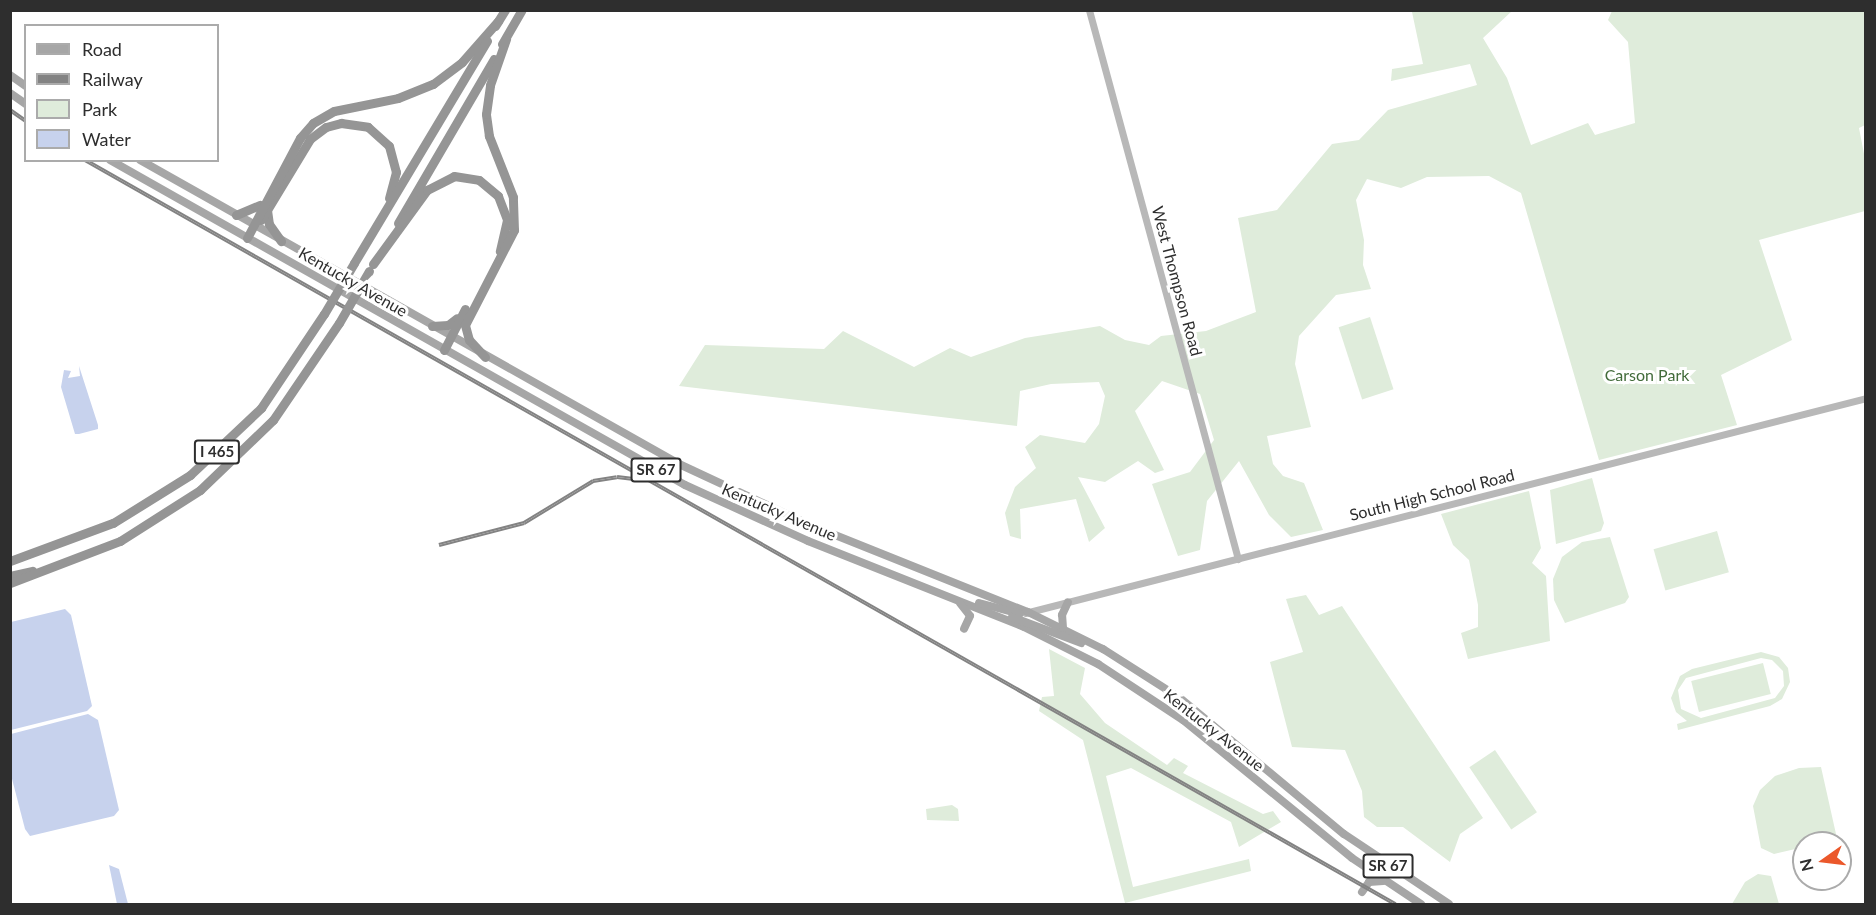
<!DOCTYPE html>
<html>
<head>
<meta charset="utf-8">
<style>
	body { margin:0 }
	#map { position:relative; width:1876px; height:915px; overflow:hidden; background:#fff; font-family:Lato,sans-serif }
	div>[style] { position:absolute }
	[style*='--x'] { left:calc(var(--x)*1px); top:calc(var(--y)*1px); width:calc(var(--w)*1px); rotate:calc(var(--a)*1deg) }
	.green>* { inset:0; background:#dfecdb; transform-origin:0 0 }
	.water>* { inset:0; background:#c7d2ed }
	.secondary>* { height:7px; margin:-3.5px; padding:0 3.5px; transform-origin:3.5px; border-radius:3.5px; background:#b8b8b8 }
	.primary>* { height:8px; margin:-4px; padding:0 4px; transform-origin:4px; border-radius:4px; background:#a6a6a6 }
	.motorway>* { height:9px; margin:-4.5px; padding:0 4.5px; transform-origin:4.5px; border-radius:4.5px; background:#959595 }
	.rail>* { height:4px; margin-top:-2px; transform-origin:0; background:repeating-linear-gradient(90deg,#fff 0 4.5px,#838383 0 9px); box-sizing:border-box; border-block:2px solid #838383 }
	.motorway-bridge>* { height:9px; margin:-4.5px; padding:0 4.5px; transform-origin:4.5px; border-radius:4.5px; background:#959595 }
	span { translate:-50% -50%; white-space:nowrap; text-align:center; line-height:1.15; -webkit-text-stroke:6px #fff; paint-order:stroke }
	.shield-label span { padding:2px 4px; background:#fff; border:2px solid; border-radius:4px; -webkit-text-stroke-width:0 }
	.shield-label { font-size:15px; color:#2e2e2e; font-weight:700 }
	.street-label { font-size:16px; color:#2e2e2e }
	.park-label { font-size:16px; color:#426b3a }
	.frame { position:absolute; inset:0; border:12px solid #2e2e2e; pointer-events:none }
	.legend { position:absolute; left:24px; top:24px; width:195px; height:138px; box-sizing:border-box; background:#fff; border:2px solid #ababab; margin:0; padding:8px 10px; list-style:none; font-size:18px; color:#2e2e2e }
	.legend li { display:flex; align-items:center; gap:12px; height:30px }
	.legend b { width:30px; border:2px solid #ababab }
	.north { position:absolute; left:1792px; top:831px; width:60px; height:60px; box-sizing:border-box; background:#fff; border:2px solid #ababab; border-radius:50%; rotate:256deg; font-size:16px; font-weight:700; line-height:24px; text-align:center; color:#2e2e2e }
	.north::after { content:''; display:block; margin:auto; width:21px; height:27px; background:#eb582b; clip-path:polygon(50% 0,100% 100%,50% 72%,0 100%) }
</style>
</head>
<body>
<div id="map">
	<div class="green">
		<div style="clip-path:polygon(1418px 10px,1512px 11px,1483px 38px,1507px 78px,1531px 145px,1588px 123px,1595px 135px,1635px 123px,1628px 42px,1608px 20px,1612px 11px,1865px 11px,1865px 125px,1859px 128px,1865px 159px,1865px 211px,1759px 240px,1792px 340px,1721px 375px,1737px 425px,1599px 460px,1521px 193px,1489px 176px,1427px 177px,1401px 188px,1367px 179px,1356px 200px,1364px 240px,1363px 265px,1371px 289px,1336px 295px,1299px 336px,1295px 364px,1311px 427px,1267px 436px,1273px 464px,1283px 476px,1304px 483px,1323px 530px,1291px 537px,1269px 515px,1239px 461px,1207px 501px,1200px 550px,1178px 556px,1152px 484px,1190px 472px,1214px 440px,1200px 394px,1162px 381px,1135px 411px,1164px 470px,1155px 473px,1138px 461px,1105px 482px,1078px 477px,1105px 528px,1089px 542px,1076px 499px,1020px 509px,1021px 539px,1010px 536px,1005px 513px,1015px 487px,1036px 468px,1025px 447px,1040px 435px,1085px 443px,1099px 424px,1105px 396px,1099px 382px,1051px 384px,1020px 391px,1017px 426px,679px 386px,705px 345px,824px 349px,843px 331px,914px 367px,950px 348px,971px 357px,1025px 338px,1100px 326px,1125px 340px,1149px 345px,1161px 336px,1206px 331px,1256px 312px,1238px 218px,1277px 210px,1332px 144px,1359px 140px,1388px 110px,1477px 85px,1470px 64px,1391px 81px,1392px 69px,1423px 64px,1412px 12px)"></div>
		<div style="left:1370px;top:317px;width:76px;height:33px;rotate:72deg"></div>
		<div style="clip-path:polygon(1592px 478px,1604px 523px,1601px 531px,1556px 544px,1550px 490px)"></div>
		<div style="clip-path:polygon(1529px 491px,1541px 548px,1532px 563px,1546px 576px,1550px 641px,1468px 659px,1461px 633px,1478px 627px,1478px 605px,1469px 560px,1453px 545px,1441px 514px)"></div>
		<div style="left:1717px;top:531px;width:43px;height:66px;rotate:74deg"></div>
		<div style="clip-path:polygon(1610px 537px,1629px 597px,1625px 603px,1565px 623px,1554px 600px,1553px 579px,1562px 557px,1582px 542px)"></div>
		<div style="clip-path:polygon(1306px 595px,1319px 615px,1342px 606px,1483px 818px,1460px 834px,1450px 862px,1403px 827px,1377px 827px,1364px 817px,1362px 791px,1345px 750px,1292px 747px,1270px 662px,1303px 652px,1286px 599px)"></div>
		<div style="clip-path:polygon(1049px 649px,1085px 668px,1080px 694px,1105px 723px,1167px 765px,1174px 758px,1188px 766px,1183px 773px,1263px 814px,1273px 811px,1281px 822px,1239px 847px,1231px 822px,1131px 768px,1106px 776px,1133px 887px,1249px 859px,1251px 871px,1125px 903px,1083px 740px,1039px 711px,1042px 697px,1054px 696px)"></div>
		<div style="clip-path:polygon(evenodd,1761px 652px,1779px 657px,1788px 668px,1790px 682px,1782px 699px,1770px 706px,1678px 730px,1677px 724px,1687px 721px,1676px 712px,1671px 698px,1680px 676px,1692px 669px,1761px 652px,1761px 658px,1772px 660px,1783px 671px,1784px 686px,1775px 698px,1701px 718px,1681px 709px,1678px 690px,1686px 678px,1761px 658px)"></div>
		<div style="left:1763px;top:663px;width:32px;height:74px;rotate:76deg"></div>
		<div style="left:1495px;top:750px;width:75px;height:31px;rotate:56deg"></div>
		<div style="clip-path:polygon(1821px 767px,1836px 834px,1833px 840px,1804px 843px,1804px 847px,1774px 854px,1761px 848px,1753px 806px,1760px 790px,1775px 776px,1799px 768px)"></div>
		<div style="clip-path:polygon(952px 805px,958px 809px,959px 821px,927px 820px,926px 809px)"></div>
		<div style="clip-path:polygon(1758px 874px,1771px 876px,1779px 904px,1732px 904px,1745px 882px)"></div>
	</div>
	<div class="water">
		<div style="clip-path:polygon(79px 366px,98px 425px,98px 429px,79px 434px,75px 434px,61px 387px,64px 370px,71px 371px,68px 378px,80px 376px)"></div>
		<div style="clip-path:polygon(65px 609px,71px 615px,92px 706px,87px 711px,11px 730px,11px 622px)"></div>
		<div style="clip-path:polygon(88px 714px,98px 720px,119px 810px,114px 816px,30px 836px,25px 829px,11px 775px,11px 734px)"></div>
		<div style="clip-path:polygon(109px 865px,119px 869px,128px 904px,117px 904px)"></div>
	</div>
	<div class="secondary">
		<div style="--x:1089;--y:10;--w:569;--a:74.82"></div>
		<div style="--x:1025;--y:613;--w:868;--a:-14.34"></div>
	</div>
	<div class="primary">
		<div style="--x:10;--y:75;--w:19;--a:35"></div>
		<div style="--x:10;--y:93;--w:19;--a:35"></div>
		<div style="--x:110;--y:160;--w:660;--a:29.48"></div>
		<div style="--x:685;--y:485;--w:135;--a:24.5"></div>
		<div style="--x:808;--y:541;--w:232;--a:21.7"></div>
		<div style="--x:1024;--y:627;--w:83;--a:26.6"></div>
		<div style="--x:1098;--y:664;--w:102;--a:33.4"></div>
		<div style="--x:1183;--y:720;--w:218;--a:39.2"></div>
		<div style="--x:1352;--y:858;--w:83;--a:33.7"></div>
		<div style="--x:140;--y:160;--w:619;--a:29.42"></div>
		<div style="--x:679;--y:464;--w:145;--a:25"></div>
		<div style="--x:810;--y:525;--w:235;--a:21.8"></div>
		<div style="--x:1028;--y:612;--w:84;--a:26.3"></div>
		<div style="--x:1103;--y:649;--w:91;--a:32.5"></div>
		<div style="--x:1180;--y:698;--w:213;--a:39.7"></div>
		<div style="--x:1344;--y:834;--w:126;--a:33.7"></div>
		<div style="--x:960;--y:603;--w:16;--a:52"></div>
		<div style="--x:970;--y:616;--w:14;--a:115"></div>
		<div style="--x:979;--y:603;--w:42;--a:15"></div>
		<div style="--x:1012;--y:617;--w:74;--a:20.6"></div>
		<div style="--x:1063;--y:628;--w:13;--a:-94"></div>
		<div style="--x:1062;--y:615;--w:14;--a:-65"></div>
		<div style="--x:1362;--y:892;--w:12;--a:-55"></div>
		<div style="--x:1369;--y:882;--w:14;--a:-4"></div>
	</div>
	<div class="motorway">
		<div style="--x:495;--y:26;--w:19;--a:-58"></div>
		<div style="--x:502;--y:44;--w:39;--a:-60"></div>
		<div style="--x:267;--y:210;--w:14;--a:82"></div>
		<div style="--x:269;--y:224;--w:21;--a:55"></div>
		<div style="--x:236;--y:215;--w:26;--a:-23"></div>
		<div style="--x:261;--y:220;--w:95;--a:-58.8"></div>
		<div style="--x:310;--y:139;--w:20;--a:-37"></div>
		<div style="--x:326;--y:127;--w:16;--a:-15"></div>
		<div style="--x:341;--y:123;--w:27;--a:8"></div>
		<div style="--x:368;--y:127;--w:28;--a:42"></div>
		<div style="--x:389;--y:146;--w:27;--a:75"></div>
		<div style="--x:396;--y:172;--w:27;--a:105"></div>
		<div style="--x:398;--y:223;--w:190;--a:-59.7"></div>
		<div style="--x:247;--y:238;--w:113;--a:-62.1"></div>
		<div style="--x:300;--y:138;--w:20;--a:-49"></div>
		<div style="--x:313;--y:123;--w:24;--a:-30"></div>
		<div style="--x:334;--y:111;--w:65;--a:-11.5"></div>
		<div style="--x:398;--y:98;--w:38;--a:-22"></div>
		<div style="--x:433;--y:84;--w:36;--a:-37"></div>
		<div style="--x:462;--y:62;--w:55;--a:-48.7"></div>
		<div style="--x:354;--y:263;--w:259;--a:-59.1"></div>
		<div style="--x:373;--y:264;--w:92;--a:-53.9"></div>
		<div style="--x:427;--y:190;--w:30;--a:-27"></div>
		<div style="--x:454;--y:176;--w:25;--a:9"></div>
		<div style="--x:479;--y:180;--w:25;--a:40"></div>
		<div style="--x:498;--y:196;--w:26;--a:69"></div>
		<div style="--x:507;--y:220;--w:32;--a:103"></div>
		<div style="--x:432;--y:326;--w:16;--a:-4"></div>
		<div style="--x:448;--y:325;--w:11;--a:-38"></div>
		<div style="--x:444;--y:350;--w:46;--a:-62.9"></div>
		<div style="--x:485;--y:357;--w:23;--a:-133"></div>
		<div style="--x:469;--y:340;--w:16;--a:-105"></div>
		<div style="--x:465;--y:325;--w:107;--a:-62.7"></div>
		<div style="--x:514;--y:230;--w:33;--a:-92"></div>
		<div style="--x:513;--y:197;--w:66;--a:-111.5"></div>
		<div style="--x:489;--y:136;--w:22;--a:-98"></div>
		<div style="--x:486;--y:114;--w:29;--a:-82"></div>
		<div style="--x:490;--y:85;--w:49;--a:-70.8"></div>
		<div style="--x:10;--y:561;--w:110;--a:-20.3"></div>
		<div style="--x:113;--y:523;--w:91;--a:-31.9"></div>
		<div style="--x:190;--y:475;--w:98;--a:-43.3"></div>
		<div style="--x:261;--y:408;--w:113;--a:-56.2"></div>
		<div style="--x:10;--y:576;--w:23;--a:-13"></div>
		<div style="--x:10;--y:583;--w:118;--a:-20.9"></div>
		<div style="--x:120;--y:541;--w:95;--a:-32.5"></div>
		<div style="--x:200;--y:490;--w:101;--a:-43.8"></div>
		<div style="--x:273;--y:420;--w:117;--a:-55.8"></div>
	</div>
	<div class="rail">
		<div style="--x:10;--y:110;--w:19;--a:35"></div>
		<div style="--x:85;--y:160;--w:1507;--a:29.59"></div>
		<div style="--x:439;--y:545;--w:88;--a:-14.5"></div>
		<div style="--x:524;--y:523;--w:81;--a:-31.3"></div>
		<div style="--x:593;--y:481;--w:24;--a:-9"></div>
		<div style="--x:617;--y:477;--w:23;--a:7"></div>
	</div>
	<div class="motorway-bridge">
		<div style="--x:324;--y:314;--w:59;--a:-59.5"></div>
		<div style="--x:339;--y:323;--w:60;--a:-60"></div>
	</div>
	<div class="shield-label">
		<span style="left:217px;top:452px">I 465</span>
		<span style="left:656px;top:470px">SR 67</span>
		<span style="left:1388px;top:866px">SR 67</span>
	</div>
	<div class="street-label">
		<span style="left:1177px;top:281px;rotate:75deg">West Thompson Road</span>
		<span style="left:353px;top:282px;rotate:30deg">Kentucky Avenue</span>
		<span style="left:1432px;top:495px;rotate:-14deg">South High School Road</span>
		<span style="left:779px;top:512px;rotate:23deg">Kentucky Avenue</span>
		<span style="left:1214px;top:730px;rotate:38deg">Kentucky Avenue</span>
	</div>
	<div class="park-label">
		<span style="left:1647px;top:375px">Carson Park</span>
	</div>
	<div class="frame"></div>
	<ul class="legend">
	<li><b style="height:8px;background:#a6a6a6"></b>Road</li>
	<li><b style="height:8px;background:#838383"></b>Railway</li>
	<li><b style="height:16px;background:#dfecdb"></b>Park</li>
	<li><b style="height:16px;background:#c7d2ed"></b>Water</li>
	</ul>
	<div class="north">N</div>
</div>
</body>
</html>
